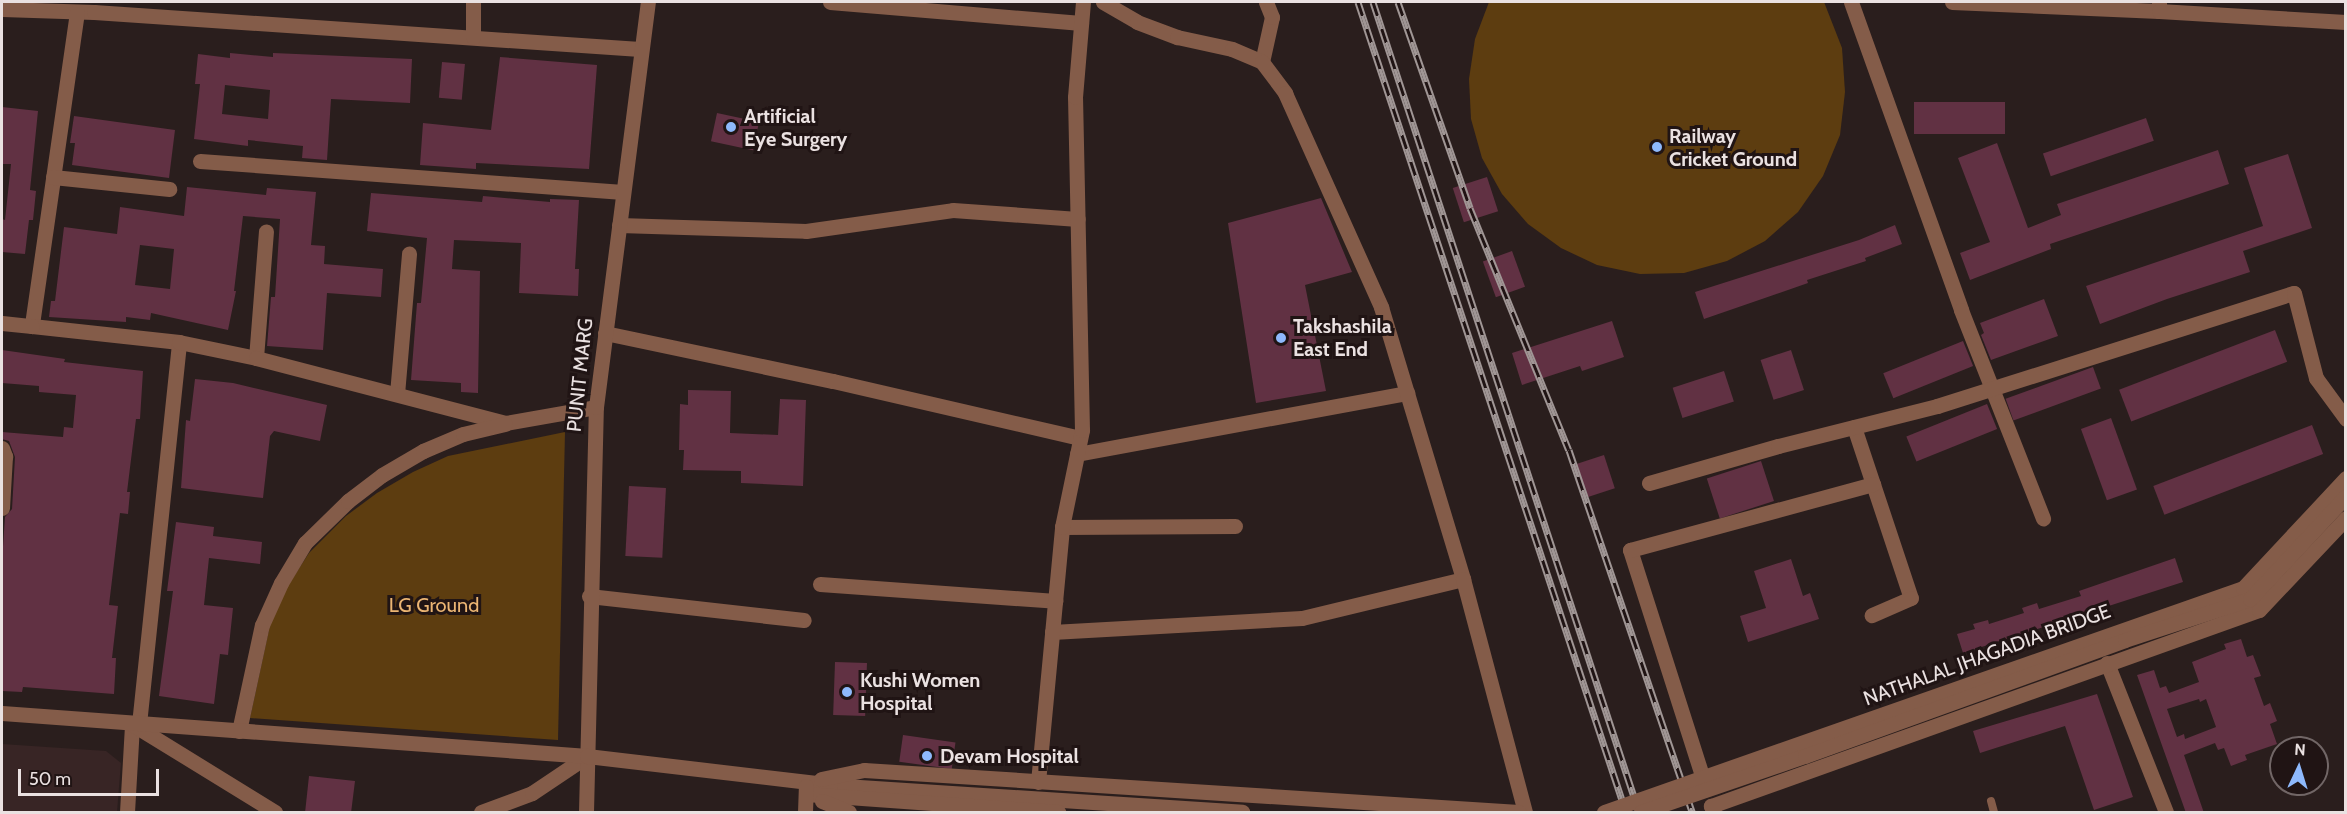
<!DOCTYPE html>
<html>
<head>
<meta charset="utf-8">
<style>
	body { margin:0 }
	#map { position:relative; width:2347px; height:814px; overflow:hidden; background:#2a1e1d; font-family:Cabin,sans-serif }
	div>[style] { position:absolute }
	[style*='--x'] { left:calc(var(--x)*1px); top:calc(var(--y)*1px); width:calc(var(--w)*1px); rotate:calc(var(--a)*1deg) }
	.built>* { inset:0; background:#382525 }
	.green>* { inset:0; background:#5d3d10 }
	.building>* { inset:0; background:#613143; transform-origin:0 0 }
	.service>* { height:8px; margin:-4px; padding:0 4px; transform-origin:4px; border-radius:4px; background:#845c49 }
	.minor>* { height:15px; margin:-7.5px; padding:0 7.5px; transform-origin:7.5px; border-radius:7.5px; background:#845c49 }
	.tertiary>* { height:15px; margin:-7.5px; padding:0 7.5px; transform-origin:7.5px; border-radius:7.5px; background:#845c49 }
	.rail>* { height:7px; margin-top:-3.5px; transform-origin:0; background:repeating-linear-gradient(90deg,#201414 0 14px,#a09695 0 28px); box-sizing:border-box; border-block:2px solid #a09695 }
	.tertiary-bridge>* { height:15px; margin:-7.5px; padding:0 7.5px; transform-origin:7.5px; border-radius:7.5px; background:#845c49 }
	.dots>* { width:16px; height:16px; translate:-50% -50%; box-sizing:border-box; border:3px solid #201414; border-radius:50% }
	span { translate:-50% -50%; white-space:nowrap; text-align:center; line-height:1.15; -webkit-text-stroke:6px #201414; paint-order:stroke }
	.poi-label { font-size:20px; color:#eae1e1; font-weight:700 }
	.left { translate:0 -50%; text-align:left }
	.street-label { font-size:20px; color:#eae1e1 }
	.park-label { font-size:20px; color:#ebb573 }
	.frame { position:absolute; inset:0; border:3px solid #eae1e1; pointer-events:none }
	.north { position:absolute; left:2269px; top:736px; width:60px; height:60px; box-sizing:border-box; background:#201414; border:2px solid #716666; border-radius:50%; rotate:4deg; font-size:16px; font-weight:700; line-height:24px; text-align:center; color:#eae1e1 }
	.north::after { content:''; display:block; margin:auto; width:21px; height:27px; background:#8eb9fc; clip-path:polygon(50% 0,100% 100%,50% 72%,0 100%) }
	.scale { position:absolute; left:18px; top:769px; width:141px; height:27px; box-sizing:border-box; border:3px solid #eae1e1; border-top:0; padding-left:8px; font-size:18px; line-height:21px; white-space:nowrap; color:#eae1e1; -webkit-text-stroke:4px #201414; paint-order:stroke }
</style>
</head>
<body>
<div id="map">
	<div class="built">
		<div style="clip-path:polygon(2px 744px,106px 751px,121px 763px,117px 812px,2px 812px)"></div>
	</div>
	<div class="green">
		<div style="clip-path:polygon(1489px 2px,1824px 2px,1842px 48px,1845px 92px,1840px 135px,1823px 176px,1798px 212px,1765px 241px,1727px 261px,1684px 273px,1640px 274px,1597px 265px,1561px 248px,1528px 224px,1502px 194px,1482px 158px,1471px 119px,1469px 79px,1475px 39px)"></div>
		<div style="clip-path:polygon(565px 432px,558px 740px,250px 718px,270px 625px,287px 587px,309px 553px,346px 516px,377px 493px,413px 472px,448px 456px)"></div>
	</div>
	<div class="building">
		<div style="clip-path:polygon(evenodd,230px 53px,273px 57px,273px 53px,412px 59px,410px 103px,331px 99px,327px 160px,302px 158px,303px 146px,248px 140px,248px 146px,194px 139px,200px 84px,195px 84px,198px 54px,230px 58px,230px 53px,225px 85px,270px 90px,268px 119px,222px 114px,225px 85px)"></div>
		<div style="clip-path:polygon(500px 57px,597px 65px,589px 169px,476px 163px,476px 169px,420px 165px,423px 123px,491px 130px)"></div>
		<div style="left:442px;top:62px;width:23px;height:36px;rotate:5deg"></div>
		<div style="left:2005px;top:102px;width:32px;height:91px;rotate:90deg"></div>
		<div style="clip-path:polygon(2px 107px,38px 111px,30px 190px,36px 191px,33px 220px,29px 220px,25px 254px,2px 252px,2px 219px,5px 220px,11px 164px,2px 164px)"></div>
		<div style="left:717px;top:113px;width:43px;height:29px;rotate:12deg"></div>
		<div style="clip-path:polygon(74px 116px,175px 130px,169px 178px,72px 165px,75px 143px,70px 143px)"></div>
		<div style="left:2146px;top:118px;width:24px;height:109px;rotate:71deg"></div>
		<div style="clip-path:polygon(1997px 143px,2028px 228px,2061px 215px,2057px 204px,2218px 150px,2229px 184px,2050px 244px,2051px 249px,1970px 280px,1960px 253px,1990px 242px,1958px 158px)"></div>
		<div style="clip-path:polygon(2288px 154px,2312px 228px,2243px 251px,2250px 272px,2167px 299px,2100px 324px,2086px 286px,2263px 226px,2244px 168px)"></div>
		<div style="left:1487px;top:177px;width:36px;height:36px;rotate:72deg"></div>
		<div style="clip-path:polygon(evenodd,187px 187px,266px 195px,267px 188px,316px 192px,311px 245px,325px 246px,324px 264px,383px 269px,381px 297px,327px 293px,323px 350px,267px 346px,271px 297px,275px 297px,280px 219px,243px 216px,234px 291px,236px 291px,228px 330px,151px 313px,150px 320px,126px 317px,126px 322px,49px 317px,51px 301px,55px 301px,64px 227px,117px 234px,120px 207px,184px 216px,187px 187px,140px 245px,174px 249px,170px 289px,135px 285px,140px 245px)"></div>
		<div style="clip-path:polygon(371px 193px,482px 202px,483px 196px,550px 202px,550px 199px,579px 200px,575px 269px,579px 269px,578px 296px,519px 293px,521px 243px,454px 240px,452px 269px,480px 271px,478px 393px,461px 392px,461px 383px,411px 380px,417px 303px,421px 303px,427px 238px,367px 231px)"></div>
		<div style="clip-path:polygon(1321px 198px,1352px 272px,1305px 285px,1326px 391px,1256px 403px,1228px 223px)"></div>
		<div style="clip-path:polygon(1895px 225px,1902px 244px,1865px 258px,1866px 261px,1807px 280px,1808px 283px,1704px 319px,1695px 292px,1859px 240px)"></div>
		<div style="left:1512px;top:251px;width:38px;height:31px;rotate:70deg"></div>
		<div style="clip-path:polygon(2044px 299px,2058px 336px,1991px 360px,1981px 335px,1984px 333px,1980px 323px)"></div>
		<div style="clip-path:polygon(1612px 321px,1624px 357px,1582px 371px,1580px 366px,1522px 385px,1512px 353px)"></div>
		<div style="left:2275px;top:330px;width:34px;height:167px;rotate:69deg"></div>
		<div style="left:1963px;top:341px;width:27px;height:86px;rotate:68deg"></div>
		<div style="clip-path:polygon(2px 350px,65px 359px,64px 362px,143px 371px,140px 419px,136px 419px,127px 492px,130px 492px,128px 514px,120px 513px,109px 605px,118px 606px,112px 658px,116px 658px,114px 694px,23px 687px,22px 692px,2px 691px,2px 561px,5px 517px,12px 509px,15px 457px,9px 441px,2px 439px,2px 432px,63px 437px,64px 427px,73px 428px,76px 395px,39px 392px,39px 386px,2px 383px)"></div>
		<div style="left:1791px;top:350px;width:42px;height:32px;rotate:72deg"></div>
		<div style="left:2093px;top:367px;width:23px;height:93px;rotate:70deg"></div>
		<div style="left:1724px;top:371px;width:32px;height:54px;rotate:72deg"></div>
		<div style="clip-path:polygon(195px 379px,233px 383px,327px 405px,320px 441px,274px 431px,270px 436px,263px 498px,181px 488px,186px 420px,190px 421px)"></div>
		<div style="clip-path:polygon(688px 390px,731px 391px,730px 433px,778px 435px,780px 399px,806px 400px,803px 486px,741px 483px,741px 471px,683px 470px,684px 450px,679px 450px,680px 404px,688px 405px)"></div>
		<div style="left:1987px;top:404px;width:27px;height:87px;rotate:68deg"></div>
		<div style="left:2111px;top:418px;width:76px;height:32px;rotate:70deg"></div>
		<div style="left:2312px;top:425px;width:31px;height:170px;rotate:69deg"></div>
		<div style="left:1604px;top:455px;width:35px;height:33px;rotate:72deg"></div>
		<div style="left:1761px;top:461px;width:42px;height:57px;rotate:72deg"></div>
		<div style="left:629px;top:486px;width:37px;height:70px;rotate:3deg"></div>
		<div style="clip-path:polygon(176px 522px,214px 527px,213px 536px,262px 542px,260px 564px,209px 558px,204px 605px,233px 608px,228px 655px,220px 654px,214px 704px,159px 696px,173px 591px,167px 591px)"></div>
		<div style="clip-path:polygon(2175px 558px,2183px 582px,1963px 653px,1957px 634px,1975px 629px,1973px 624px,1988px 620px,1989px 624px,2024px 613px,2022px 608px,2037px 603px,2039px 609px,2081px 596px,2079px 591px)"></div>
		<div style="clip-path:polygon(1791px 559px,1803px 596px,1810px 593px,1819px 619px,1748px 642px,1740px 616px,1766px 608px,1754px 571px)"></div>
		<div style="clip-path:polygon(evenodd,2241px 639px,2247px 657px,2253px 655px,2261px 676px,2254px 678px,2264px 706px,2270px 703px,2277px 721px,2270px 724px,2277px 744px,2245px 755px,2247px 760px,2231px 766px,2224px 748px,2218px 750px,2215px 743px,2184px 755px,2204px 813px,2186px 813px,2137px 675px,2154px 670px,2160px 688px,2166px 686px,2169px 693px,2199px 682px,2192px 662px,2226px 649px,2224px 644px,2241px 639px,2199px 699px,2200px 702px,2206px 699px,2216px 727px,2185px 739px,2184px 734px,2177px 737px,2167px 709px,2199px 699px)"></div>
		<div style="left:835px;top:662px;width:32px;height:53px;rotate:2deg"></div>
		<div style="clip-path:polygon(2097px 694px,2133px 797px,2094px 810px,2065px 726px,1980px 753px,1973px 731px)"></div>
		<div style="left:903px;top:735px;width:53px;height:27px;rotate:8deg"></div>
		<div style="clip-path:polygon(309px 776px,355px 781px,351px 813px,305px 813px)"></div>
	</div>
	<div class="service">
		<div style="--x:1991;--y:801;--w:11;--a:75"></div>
	</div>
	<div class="minor">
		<div style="--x:830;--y:2;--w:252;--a:4.8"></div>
		<div style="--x:1851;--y:2;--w:327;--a:70.3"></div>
		<div style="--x:1961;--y:310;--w:224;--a:68.5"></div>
		<div style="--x:1952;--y:2;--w:207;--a:2.5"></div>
		<div style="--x:2159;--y:2;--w:9;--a:90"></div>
		<div style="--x:2159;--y:11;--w:187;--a:3.4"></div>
		<div style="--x:2;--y:9;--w:92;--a:1.9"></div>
		<div style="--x:94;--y:12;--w:547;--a:3.88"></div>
		<div style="--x:77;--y:12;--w:317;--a:98.2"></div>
		<div style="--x:32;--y:326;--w:148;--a:6.2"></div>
		<div style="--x:473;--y:37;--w:35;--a:-90"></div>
		<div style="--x:1262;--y:62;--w:46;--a:-77.5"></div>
		<div style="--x:1272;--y:17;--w:16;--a:-112"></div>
		<div style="--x:200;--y:161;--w:424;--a:4.2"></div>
		<div style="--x:53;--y:177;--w:117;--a:5.9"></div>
		<div style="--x:619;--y:225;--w:187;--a:1.8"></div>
		<div style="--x:806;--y:231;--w:148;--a:-8.1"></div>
		<div style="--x:953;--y:210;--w:125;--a:4.1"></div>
		<div style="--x:2;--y:323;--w:30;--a:6"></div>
		<div style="--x:605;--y:333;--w:233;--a:11.9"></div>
		<div style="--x:833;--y:381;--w:253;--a:13"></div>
		<div style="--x:256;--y:358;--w:127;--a:-85.5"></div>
		<div style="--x:397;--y:394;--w:141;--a:-85.1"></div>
		<div style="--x:1854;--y:427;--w:180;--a:71.6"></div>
		<div style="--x:1911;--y:598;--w:43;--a:156.4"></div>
		<div style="--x:2;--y:448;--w:9;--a:69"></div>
		<div style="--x:5;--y:456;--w:52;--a:93.3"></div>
		<div style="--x:1077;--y:454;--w:336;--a:-10.5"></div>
		<div style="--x:1649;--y:483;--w:134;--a:-16"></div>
		<div style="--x:1778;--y:446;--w:164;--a:-14.1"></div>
		<div style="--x:1937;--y:406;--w:374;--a:-17.6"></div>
		<div style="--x:2294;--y:293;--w:88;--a:75.5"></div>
		<div style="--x:2316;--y:378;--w:51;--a:53.8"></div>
		<div style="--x:1062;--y:527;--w:173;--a:-0.3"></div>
		<div style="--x:820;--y:584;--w:236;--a:4.1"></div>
		<div style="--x:589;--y:596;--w:216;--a:6.4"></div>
		<div style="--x:1052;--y:632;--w:250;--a:-3.2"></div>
		<div style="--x:1302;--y:618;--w:166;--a:-13.6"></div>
		<div style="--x:2107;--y:663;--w:160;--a:68.4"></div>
		<div style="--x:139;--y:724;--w:384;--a:-84"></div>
		<div style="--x:179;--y:342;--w:79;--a:11.7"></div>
		<div style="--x:256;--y:358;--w:258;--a:14.6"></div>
		<div style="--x:506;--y:423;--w:91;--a:-10.1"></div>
		<div style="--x:239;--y:731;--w:108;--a:-77.8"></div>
		<div style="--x:262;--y:625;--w:46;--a:-65.7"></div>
		<div style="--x:281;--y:583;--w:47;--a:-59"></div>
		<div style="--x:305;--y:543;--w:60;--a:-44.3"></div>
		<div style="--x:348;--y:501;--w:43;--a:-37.4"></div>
		<div style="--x:382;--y:475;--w:48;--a:-30.3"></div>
		<div style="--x:423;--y:451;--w:43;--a:-23"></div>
		<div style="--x:463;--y:434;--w:43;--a:-13.4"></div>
		<div style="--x:1038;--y:782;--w:256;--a:-84.6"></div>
		<div style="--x:1062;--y:527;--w:99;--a:-78.3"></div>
		<div style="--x:1082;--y:430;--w:333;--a:-91.2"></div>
		<div style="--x:1075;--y:97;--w:95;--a:-85.2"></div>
		<div style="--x:1706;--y:788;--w:250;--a:-107.7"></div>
		<div style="--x:1630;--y:550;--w:252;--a:-15.2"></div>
		<div style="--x:127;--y:812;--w:88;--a:-86.7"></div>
		<div style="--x:132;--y:724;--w:168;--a:31.6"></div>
		<div style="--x:481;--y:812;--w:54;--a:-20.4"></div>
		<div style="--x:532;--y:793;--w:66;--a:-33.9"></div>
		<div style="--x:586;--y:812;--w:405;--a:-88.6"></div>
		<div style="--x:596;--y:407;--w:408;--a:-82.7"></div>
		<div style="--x:1714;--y:812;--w:7;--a:-117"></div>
		<div style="--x:1711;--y:806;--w:582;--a:-19.68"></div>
		<div style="--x:2259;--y:610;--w:127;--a:-46.6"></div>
	</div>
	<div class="tertiary">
		<div style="--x:1103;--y:2;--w:39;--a:30"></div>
		<div style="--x:1137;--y:22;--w:43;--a:20.6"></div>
		<div style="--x:1177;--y:37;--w:56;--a:12.3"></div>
		<div style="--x:1232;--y:49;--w:33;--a:23"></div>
		<div style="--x:1262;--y:62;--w:39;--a:53"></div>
		<div style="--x:1285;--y:93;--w:235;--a:65.8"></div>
		<div style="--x:1381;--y:307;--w:284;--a:73.2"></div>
		<div style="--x:1463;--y:579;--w:241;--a:75.1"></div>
		<div style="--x:2;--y:713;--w:587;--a:4.2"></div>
		<div style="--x:587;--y:756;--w:259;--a:6.7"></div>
		<div style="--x:844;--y:786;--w:399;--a:3.7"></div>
		<div style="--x:821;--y:779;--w:44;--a:-11.8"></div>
		<div style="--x:864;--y:770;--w:656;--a:3.67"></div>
		<div style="--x:806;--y:794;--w:253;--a:4.1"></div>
		<div style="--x:822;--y:801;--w:29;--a:22"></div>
		<div style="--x:805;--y:812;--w:26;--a:-88"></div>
	</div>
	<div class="rail">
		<div style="--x:1358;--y:2;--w:853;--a:71.69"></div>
		<div style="--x:1373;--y:2;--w:853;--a:71.82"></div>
		<div style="--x:1398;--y:2;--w:218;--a:70.7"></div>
		<div style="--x:1470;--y:208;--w:261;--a:67.8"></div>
		<div style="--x:1569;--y:450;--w:382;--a:71.2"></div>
	</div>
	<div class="tertiary-bridge">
		<div style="--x:1604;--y:812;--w:677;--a:-19.32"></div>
		<div style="--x:2243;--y:588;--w:151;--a:-46.9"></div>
		<div style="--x:1641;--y:812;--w:173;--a:-18.9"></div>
		<div style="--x:1805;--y:756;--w:340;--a:-19.9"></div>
		<div style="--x:2125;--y:640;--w:132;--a:-18.2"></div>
		<div style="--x:2250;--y:599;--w:141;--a:-47"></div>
	</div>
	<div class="dots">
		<div style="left:731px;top:127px;background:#8eb9fc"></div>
		<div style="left:1657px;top:147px;background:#8eb9fc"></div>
		<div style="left:1281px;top:338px;background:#8eb9fc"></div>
		<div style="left:847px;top:692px;background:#8eb9fc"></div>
		<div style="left:927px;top:756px;background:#8eb9fc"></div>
	</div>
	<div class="poi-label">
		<span class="left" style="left:744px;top:128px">Artificial<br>Eye Surgery</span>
		<span class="left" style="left:1669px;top:148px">Railway<br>Cricket Ground</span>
		<span class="left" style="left:1293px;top:338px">Takshashila<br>East End</span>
		<span class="left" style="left:860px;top:692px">Kushi Women<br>Hospital</span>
		<span class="left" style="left:940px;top:756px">Devam Hospital</span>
	</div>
	<div class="street-label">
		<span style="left:580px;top:375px;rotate:-84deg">PUNIT MARG</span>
		<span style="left:1987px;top:655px;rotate:-20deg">NATHALAL JHAGADIA BRIDGE</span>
	</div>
	<div class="park-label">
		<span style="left:434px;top:605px">LG Ground</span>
	</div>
	<div class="frame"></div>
	<div class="north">N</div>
	<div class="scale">50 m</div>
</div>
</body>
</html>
